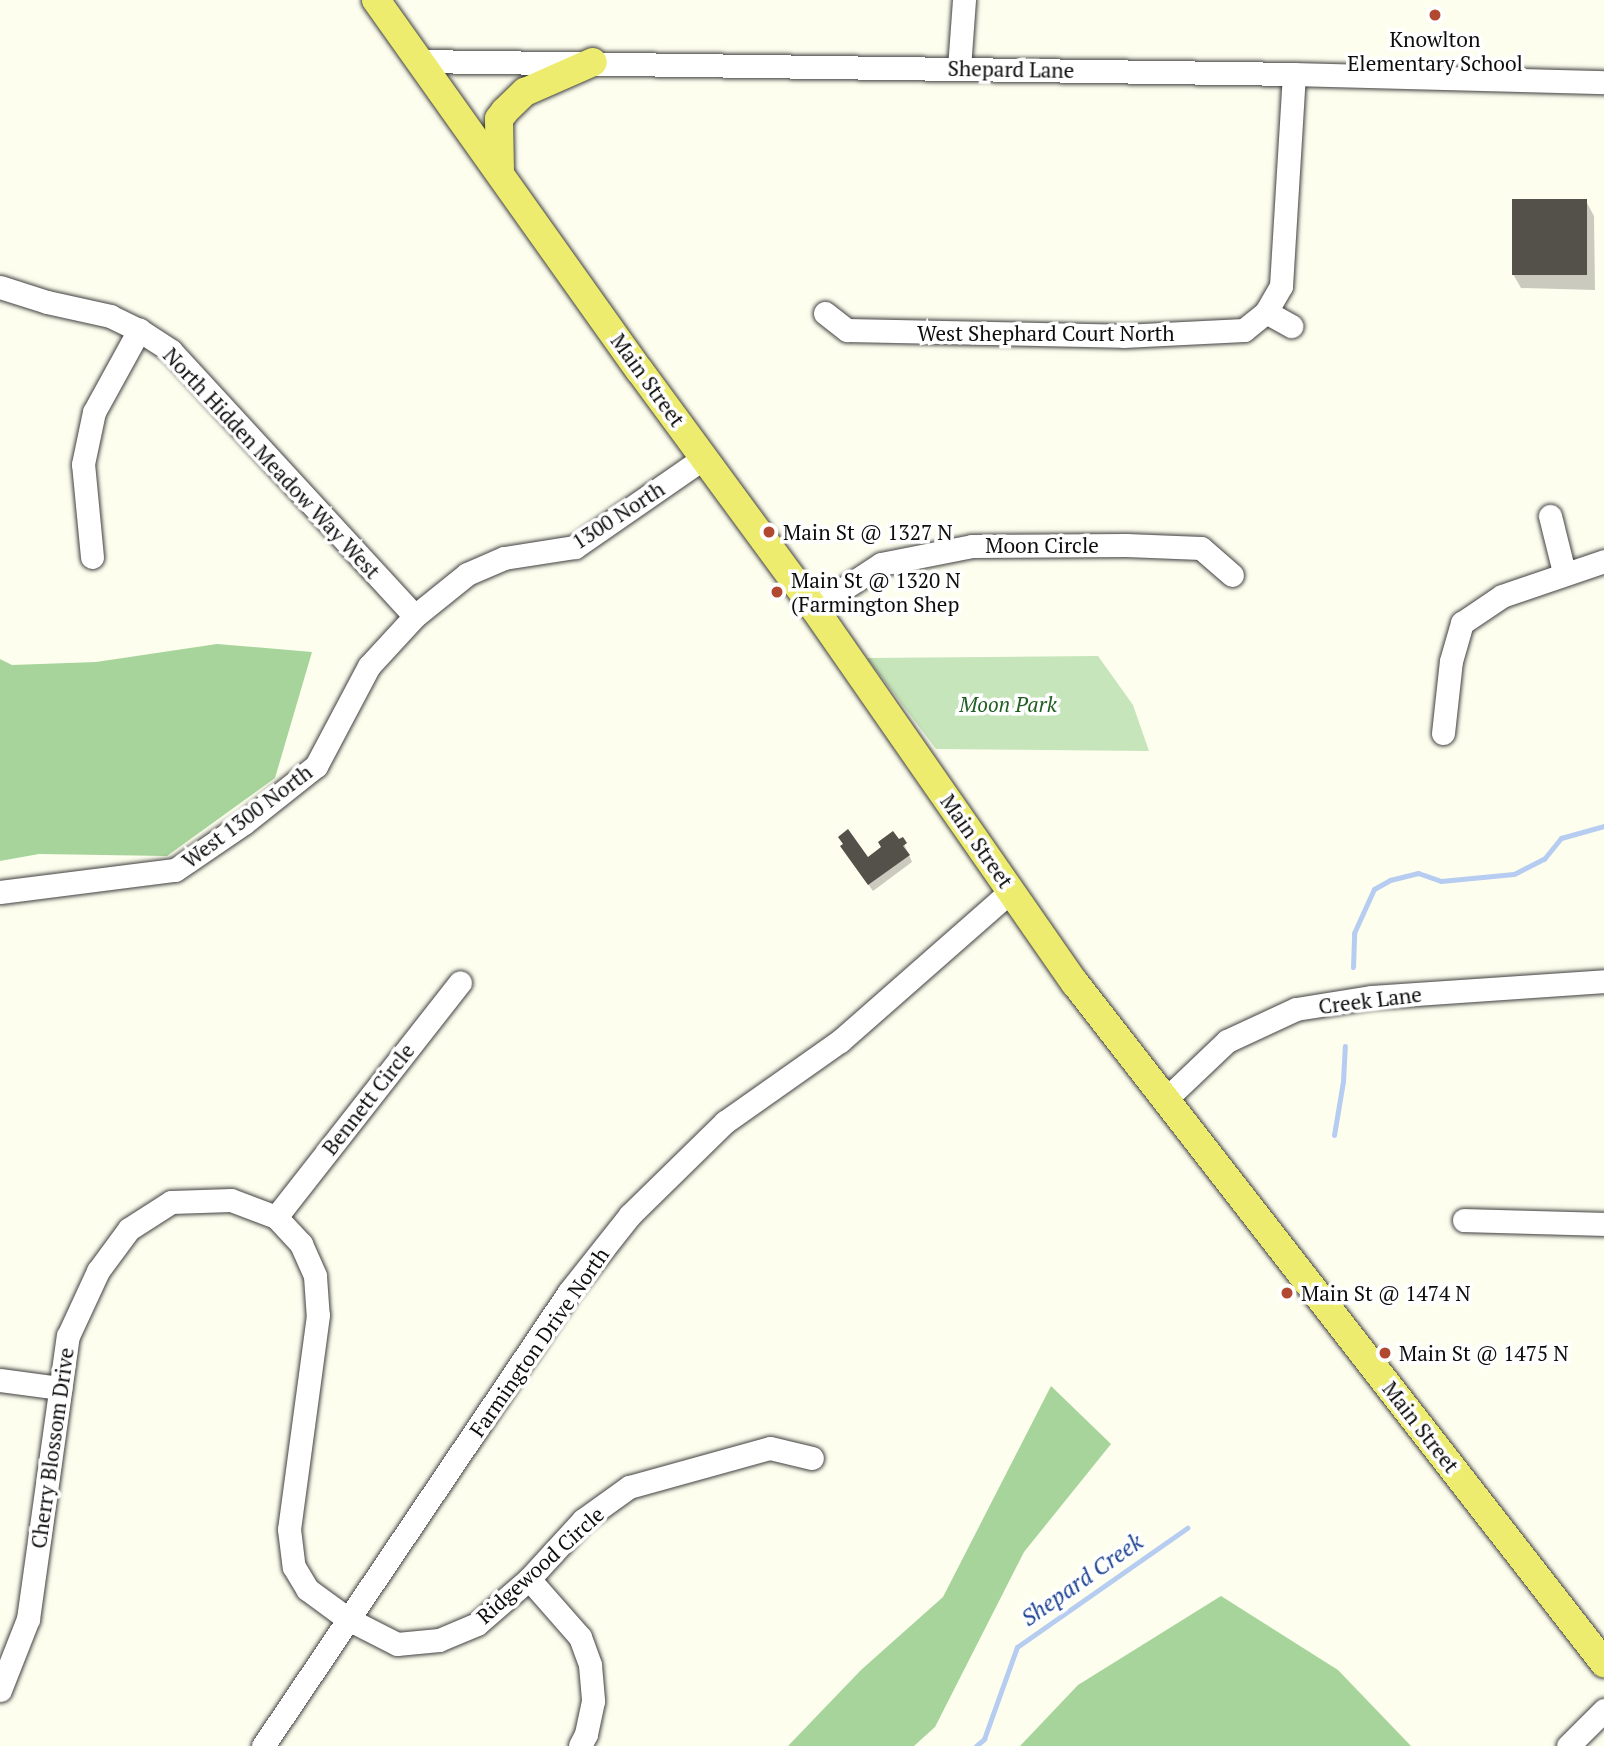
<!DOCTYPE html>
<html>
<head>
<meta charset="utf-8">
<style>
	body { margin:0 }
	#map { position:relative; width:1604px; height:1746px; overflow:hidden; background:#fdfeee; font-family:"PT Serif",serif }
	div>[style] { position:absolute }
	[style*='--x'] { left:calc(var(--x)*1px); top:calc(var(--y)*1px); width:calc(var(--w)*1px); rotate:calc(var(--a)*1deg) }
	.green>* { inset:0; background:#c6e5ba }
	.forest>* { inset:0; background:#a7d49b }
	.shadow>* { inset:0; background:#0003 }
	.stream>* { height:5px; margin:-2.5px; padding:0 2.5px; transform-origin:2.5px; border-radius:2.5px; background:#b6cdf1 }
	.building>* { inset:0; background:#54504a; transform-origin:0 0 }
	.roads { filter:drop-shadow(0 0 2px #404040) drop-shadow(0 0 2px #404040) }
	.minor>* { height:23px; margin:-11.5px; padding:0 11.5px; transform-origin:11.5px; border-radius:11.5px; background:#fff }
	.major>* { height:28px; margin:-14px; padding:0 14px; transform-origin:14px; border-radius:14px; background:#edec6e }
	.dots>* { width:19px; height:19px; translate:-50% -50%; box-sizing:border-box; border:4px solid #fff; border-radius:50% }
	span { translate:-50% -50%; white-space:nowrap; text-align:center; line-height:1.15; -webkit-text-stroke:7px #fff; paint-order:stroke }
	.poi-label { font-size:21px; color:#0d0d0d }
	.left { translate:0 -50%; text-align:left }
	.street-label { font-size:21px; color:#0d0d0d }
	.park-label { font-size:21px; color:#225f24; font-style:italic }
	.water-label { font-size:23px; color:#204694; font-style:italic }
</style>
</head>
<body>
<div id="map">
	<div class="green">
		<div style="clip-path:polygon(1098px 656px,1133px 705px,1149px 751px,936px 749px,867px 658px)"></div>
	</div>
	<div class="forest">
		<div style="clip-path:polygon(217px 644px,312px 652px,275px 778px,167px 856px,39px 854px,0 861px,0 659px,12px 665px,96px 662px)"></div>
		<div style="clip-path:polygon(1051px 1386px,1111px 1444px,1024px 1552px,935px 1727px,914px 1746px,788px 1746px,861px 1670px,943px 1597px)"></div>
		<div style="clip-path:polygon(1221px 1596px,1338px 1670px,1411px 1746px,1020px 1746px,1078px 1685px)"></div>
	</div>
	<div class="shadow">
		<div style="clip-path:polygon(1586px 201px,1594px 216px,1595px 290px,1521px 288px,1513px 274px)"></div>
		<div style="clip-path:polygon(902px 839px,912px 862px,873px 891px,846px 854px,868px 859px)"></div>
	</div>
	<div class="stream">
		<div style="--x:1353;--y:967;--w:34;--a:-88"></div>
		<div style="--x:1354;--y:933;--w:48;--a:-65.6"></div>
		<div style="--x:1374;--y:889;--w:18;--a:-29"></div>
		<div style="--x:1390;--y:880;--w:29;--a:-14"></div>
		<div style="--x:1418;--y:873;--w:24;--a:19"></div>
		<div style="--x:1441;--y:881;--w:73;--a:-5.5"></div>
		<div style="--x:1514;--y:874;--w:34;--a:-27"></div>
		<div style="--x:1544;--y:859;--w:27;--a:-51"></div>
		<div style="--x:1561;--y:838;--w:45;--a:-15.6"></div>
		<div style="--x:1334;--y:1135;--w:55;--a:-80.5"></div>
		<div style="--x:1343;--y:1081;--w:35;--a:-87"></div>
		<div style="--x:976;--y:1746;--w:11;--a:-41"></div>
		<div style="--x:984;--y:1739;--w:98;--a:-70.3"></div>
		<div style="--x:1017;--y:1647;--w:208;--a:-35"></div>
	</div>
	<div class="building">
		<div style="left:1587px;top:199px;width:76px;height:75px;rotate:90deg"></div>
		<div style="clip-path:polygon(848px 829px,868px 857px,881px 847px,878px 842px,893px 831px,899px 839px,903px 837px,907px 843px,903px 846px,910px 855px,868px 885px,840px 846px,843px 844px,838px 837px)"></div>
	</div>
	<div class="roads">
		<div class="minor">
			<div style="--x:419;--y:61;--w:875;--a:0.85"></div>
			<div style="--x:1294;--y:74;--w:310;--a:1.5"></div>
			<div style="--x:959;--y:68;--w:68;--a:-85.8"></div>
			<div style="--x:0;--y:287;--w:49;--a:17.7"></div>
			<div style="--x:47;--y:302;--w:65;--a:12.5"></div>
			<div style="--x:110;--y:316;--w:32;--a:26"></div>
			<div style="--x:139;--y:330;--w:38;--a:33"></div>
			<div style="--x:171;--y:351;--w:360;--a:47.4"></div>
			<div style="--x:1266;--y:312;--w:29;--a:29"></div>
			<div style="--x:825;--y:313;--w:28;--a:38"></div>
			<div style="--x:847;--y:330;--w:276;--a:1.2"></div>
			<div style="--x:1123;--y:336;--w:121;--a:-2.8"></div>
			<div style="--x:1244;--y:330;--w:28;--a:-39"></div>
			<div style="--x:1266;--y:312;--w:30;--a:-60"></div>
			<div style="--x:1281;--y:286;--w:212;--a:-86.5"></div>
			<div style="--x:1550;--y:516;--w:58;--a:76"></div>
			<div style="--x:92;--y:557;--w:93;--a:-95.5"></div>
			<div style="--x:83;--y:464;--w:53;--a:-78.1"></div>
			<div style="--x:94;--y:412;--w:94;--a:-61.2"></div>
			<div style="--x:814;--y:608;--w:80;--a:-33.3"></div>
			<div style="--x:881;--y:564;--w:93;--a:-11.2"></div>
			<div style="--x:972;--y:546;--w:154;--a:-0.4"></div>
			<div style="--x:1126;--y:545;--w:75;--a:2.3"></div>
			<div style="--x:1201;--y:548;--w:41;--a:41.1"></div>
			<div style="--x:1443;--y:733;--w:72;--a:-83.7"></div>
			<div style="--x:1451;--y:661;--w:40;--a:-74"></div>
			<div style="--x:1462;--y:623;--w:48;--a:-34"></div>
			<div style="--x:1502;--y:596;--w:108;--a:-18.9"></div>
			<div style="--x:0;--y:892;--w:176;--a:-7.2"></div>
			<div style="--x:175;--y:870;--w:83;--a:-34.3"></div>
			<div style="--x:244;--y:823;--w:92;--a:-38.4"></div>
			<div style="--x:316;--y:766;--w:113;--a:-62.1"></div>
			<div style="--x:369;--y:666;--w:68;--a:-47.4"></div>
			<div style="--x:415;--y:616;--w:67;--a:-38.9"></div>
			<div style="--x:467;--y:574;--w:40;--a:-23.4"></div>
			<div style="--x:504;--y:558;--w:72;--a:-8.8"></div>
			<div style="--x:575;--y:547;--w:158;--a:-34.7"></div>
			<div style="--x:1166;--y:1099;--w:84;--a:-43.6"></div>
			<div style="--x:1227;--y:1041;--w:76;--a:-24.9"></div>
			<div style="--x:1296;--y:1009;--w:77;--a:-9"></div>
			<div style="--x:1372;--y:997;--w:233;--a:-3.9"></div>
			<div style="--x:276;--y:1217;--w:298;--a:-51.9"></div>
			<div style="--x:1464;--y:1220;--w:140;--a:1.6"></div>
			<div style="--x:0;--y:1380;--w:61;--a:7.6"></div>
			<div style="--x:529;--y:1579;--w:77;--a:48.7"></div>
			<div style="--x:580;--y:1637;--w:30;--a:70"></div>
			<div style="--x:590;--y:1665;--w:36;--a:85"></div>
			<div style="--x:593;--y:1701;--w:34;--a:102"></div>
			<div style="--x:586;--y:1734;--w:13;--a:117"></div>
			<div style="--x:0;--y:1690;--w:76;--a:-68.5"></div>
			<div style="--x:28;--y:1619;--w:286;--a:-82"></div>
			<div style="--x:68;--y:1336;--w:72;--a:-65.2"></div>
			<div style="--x:98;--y:1271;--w:52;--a:-53.6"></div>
			<div style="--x:129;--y:1229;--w:50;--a:-32.7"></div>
			<div style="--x:171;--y:1202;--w:60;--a:-1.9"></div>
			<div style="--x:231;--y:1200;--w:48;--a:20.7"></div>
			<div style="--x:276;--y:1217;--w:37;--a:47"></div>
			<div style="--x:301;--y:1244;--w:35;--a:66"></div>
			<div style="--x:315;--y:1276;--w:39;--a:86"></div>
			<div style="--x:318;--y:1315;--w:216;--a:97.7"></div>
			<div style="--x:289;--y:1529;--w:38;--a:83"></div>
			<div style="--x:294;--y:1567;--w:26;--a:59"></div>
			<div style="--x:307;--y:1589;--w:51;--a:36.2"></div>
			<div style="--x:348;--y:1619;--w:55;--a:27"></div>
			<div style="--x:397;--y:1644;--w:42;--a:-5.4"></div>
			<div style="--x:439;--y:1640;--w:41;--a:-22.8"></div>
			<div style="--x:477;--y:1624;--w:69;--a:-40.9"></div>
			<div style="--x:529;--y:1579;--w:80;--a:-47.5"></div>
			<div style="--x:583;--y:1520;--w:57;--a:-35.7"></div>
			<div style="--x:629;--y:1487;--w:146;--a:-15.5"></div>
			<div style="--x:770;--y:1448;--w:43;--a:13.4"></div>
			<div style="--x:263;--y:1746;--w:547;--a:-56.02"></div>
			<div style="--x:569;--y:1292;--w:98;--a:-51.6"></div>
			<div style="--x:630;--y:1215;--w:133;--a:-44.4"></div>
			<div style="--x:725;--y:1122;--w:141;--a:-35.2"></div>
			<div style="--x:840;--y:1041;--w:227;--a:-41.3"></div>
			<div style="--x:1568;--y:1746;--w:51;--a:-45"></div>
		</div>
		<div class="major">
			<div style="--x:376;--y:0;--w:455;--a:54.6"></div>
			<div style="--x:640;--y:371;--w:294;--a:53.7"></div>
			<div style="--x:814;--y:608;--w:457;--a:55.2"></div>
			<div style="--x:1075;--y:983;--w:862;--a:52.12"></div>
			<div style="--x:500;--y:172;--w:53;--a:-91.1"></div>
			<div style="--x:499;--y:119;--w:10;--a:-53"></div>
			<div style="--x:505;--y:111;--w:28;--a:-44"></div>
			<div style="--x:525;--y:92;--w:74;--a:-23.8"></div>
		</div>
	</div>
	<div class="dots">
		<div style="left:1435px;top:15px;background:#b14930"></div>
		<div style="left:769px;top:532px;background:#b14930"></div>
		<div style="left:777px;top:592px;background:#b14930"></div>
		<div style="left:1287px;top:1293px;background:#b14930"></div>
		<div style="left:1385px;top:1353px;background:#b14930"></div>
	</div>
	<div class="poi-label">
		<span style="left:1435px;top:51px">Knowlton<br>Elementary School</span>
		<span class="left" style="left:783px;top:532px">Main St @ 1327 N</span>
		<span class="left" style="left:791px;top:592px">Main St @ 1320 N<br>(Farmington Shep</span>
		<span class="left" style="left:1301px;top:1293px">Main St @ 1474 N</span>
		<span class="left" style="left:1399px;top:1353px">Main St @ 1475 N</span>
	</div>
	<div class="street-label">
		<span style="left:1011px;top:69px;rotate:1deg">Shepard Lane</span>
		<span style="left:1046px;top:333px">West Shephard Court North</span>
		<span style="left:648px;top:380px;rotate:54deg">Main Street</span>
		<span style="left:272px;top:463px;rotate:47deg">North Hidden Meadow Way West</span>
		<span style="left:618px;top:515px;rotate:-33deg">1300 North</span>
		<span style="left:1042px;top:545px">Moon Circle</span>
		<span style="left:247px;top:816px;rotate:-37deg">West 1300 North</span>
		<span style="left:977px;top:841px;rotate:55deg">Main Street</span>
		<span style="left:1370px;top:1000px;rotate:-7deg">Creek Lane</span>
		<span style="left:368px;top:1099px;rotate:-52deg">Bennett Circle</span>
		<span style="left:539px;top:1342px;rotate:-55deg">Farmington Drive North</span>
		<span style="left:1421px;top:1427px;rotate:52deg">Main Street</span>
		<span style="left:52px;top:1448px;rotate:-82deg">Cherry Blossom Drive</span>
		<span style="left:540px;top:1565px;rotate:-42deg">Ridgewood Circle</span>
	</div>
	<div class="park-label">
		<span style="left:1008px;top:704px">Moon Park</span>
	</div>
	<div class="water-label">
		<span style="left:1082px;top:1580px;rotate:-35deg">Shepard Creek</span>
	</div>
</div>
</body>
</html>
